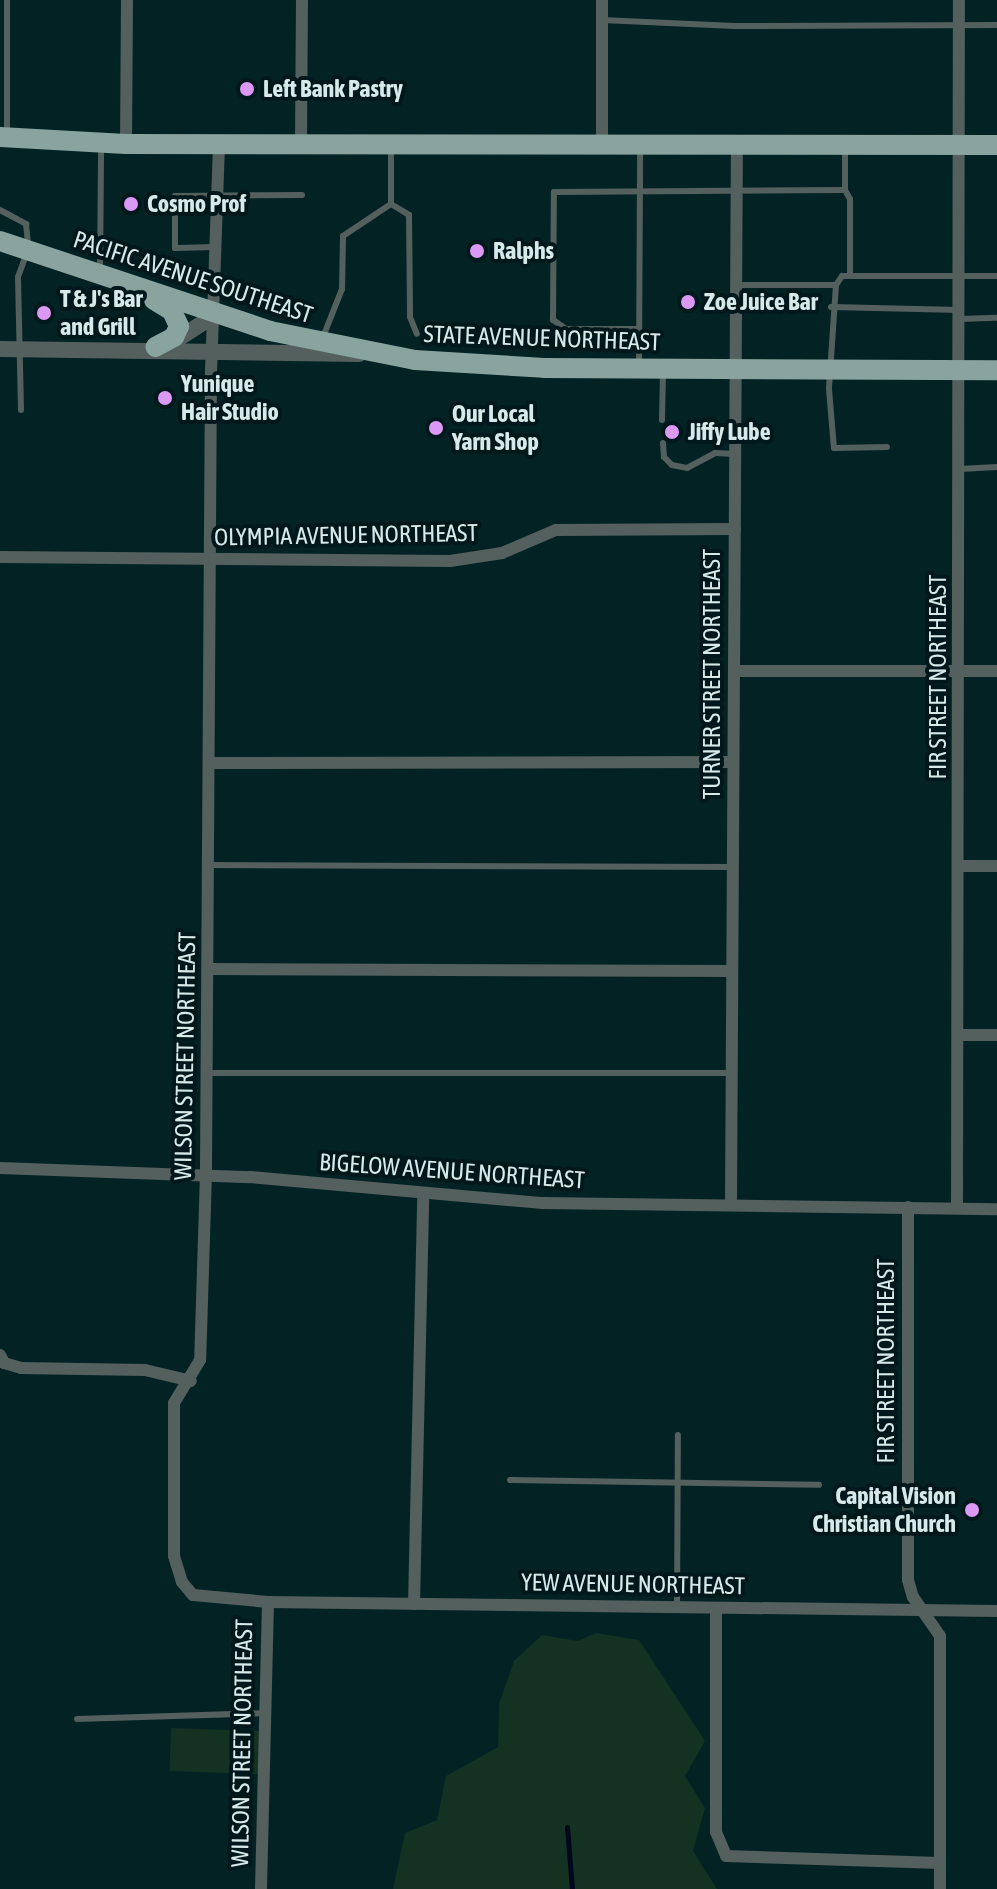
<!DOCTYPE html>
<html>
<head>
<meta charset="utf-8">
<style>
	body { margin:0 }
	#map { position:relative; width:997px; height:1889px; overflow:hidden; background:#032224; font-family:"Asap Condensed",sans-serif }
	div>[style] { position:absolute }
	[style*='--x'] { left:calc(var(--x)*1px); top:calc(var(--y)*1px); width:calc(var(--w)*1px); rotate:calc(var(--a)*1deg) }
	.green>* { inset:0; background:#133221; transform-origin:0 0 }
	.stream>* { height:5px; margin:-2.5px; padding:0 2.5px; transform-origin:2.5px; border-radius:2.5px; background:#00061c }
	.service>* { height:6px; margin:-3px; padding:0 3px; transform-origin:3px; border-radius:3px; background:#53605d }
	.minor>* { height:12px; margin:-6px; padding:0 6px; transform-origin:6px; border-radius:6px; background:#53605d }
	.tertiary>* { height:16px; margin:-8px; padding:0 8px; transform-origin:8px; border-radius:8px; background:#53605d }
	.primary>* { height:20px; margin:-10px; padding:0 10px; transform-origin:10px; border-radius:10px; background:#89a49e }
	.dots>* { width:22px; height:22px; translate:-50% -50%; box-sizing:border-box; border:4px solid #00181b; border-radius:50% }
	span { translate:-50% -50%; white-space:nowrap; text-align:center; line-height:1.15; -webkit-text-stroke:8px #00181b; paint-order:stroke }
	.poi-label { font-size:24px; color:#d8e9ea; font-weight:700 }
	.left { translate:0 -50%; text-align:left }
	.right { translate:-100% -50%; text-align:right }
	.street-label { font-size:24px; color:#d8e9ea }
</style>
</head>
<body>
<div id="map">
	<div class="green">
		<div style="clip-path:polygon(596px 1633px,639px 1640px,705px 1741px,685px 1776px,705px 1808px,693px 1851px,717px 1889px,393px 1889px,405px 1833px,437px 1820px,446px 1776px,498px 1747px,499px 1704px,514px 1661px,542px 1635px,578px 1641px)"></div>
		<div style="left:171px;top:1728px;width:89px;height:43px;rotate:2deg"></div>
	</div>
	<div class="stream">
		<div style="--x:567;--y:1827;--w:62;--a:85.4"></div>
	</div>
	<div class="service">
		<div style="--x:602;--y:20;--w:133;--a:2.6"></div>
		<div style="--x:735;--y:26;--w:262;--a:-0.2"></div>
		<div style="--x:7;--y:132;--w:132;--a:-90"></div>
		<div style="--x:845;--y:190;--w:10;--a:61"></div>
		<div style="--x:850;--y:199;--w:77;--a:90"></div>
		<div style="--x:391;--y:204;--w:21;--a:31"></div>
		<div style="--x:409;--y:215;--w:102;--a:89.4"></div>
		<div style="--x:410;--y:317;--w:18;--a:68"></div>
		<div style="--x:0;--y:210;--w:30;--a:28"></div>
		<div style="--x:26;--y:224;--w:20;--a:84"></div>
		<div style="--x:215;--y:247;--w:40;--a:178.6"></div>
		<div style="--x:175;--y:248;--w:52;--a:-90"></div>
		<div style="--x:175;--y:196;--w:127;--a:-0.5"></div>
		<div style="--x:100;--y:272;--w:125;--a:-89.5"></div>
		<div style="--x:737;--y:285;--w:99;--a:0"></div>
		<div style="--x:836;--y:285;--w:11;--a:-56"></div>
		<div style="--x:842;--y:276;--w:155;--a:0"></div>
		<div style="--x:836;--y:285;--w:104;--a:93.9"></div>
		<div style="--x:829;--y:389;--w:59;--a:85.2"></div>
		<div style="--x:834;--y:448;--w:53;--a:-1.1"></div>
		<div style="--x:831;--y:307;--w:129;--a:1.3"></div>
		<div style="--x:960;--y:319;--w:37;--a:-2"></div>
		<div style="--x:639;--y:329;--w:73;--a:180"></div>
		<div style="--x:566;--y:329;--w:16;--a:-145"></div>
		<div style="--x:553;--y:320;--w:128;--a:-89.6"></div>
		<div style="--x:554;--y:192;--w:291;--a:-0.4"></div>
		<div style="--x:845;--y:190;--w:42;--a:-90"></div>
		<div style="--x:323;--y:337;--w:52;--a:-68.4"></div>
		<div style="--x:342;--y:289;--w:53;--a:-88.9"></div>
		<div style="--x:343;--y:236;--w:58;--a:-33.7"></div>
		<div style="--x:391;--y:204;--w:55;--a:-90"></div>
		<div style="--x:639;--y:365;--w:216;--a:-89.7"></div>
		<div style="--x:21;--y:410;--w:133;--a:-91.3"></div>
		<div style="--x:18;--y:277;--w:23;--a:-70"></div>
		<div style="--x:662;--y:420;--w:48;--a:-88.8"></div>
		<div style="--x:663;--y:443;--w:14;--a:86"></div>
		<div style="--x:664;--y:457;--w:11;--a:45"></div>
		<div style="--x:672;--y:465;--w:15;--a:11"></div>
		<div style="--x:687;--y:468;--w:32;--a:-28"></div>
		<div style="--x:715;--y:453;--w:20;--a:3"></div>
		<div style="--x:960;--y:469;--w:37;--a:-3"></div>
		<div style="--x:209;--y:865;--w:524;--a:0.22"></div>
		<div style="--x:209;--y:1073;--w:523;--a:0"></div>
		<div style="--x:510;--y:1480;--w:309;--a:0.9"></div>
		<div style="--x:677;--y:1607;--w:172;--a:-89.7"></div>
		<div style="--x:77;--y:1719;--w:190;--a:-1.8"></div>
	</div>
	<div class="minor">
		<div style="--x:301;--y:142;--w:142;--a:-89.6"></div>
		<div style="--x:602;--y:142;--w:142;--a:-90"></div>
		<div style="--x:126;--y:144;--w:144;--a:-89.6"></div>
		<div style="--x:219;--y:144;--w:225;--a:92"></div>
		<div style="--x:211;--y:369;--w:805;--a:90.36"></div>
		<div style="--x:206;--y:1174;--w:186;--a:91.8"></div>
		<div style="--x:200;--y:1360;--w:50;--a:121.2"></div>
		<div style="--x:174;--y:1403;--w:153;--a:90"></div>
		<div style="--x:174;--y:1556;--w:27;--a:73"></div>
		<div style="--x:182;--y:1582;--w:17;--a:50"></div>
		<div style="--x:193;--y:1595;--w:75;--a:5.3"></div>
		<div style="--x:268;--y:1602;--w:729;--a:0.71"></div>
		<div style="--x:0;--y:557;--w:450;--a:0.5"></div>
		<div style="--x:450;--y:561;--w:53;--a:-8.7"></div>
		<div style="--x:502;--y:553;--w:59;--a:-23.1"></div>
		<div style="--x:556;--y:530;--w:179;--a:-0.3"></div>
		<div style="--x:734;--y:671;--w:263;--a:0"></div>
		<div style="--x:210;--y:763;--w:523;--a:-0.11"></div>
		<div style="--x:959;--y:866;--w:38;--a:0"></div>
		<div style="--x:209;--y:969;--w:523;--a:0.22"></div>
		<div style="--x:958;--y:1035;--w:39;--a:0"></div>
		<div style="--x:0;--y:1168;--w:250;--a:2.1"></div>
		<div style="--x:250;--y:1177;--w:294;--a:5.1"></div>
		<div style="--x:543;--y:1203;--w:454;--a:0.8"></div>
		<div style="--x:731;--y:1204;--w:1060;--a:-89.68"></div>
		<div style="--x:908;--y:1207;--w:373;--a:90"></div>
		<div style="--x:908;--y:1580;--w:18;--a:74"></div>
		<div style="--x:913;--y:1597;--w:47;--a:55.3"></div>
		<div style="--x:940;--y:1636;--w:253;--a:90"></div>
		<div style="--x:957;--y:1208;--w:1208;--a:-89.91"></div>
		<div style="--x:0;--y:1355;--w:9;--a:63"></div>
		<div style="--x:4;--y:1363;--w:18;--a:16"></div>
		<div style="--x:21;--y:1368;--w:124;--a:0.9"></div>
		<div style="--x:145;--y:1370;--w:47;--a:13.4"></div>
		<div style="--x:414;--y:1604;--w:410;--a:-88.7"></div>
		<div style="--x:716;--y:1608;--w:224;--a:90"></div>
		<div style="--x:716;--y:1832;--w:26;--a:67"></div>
		<div style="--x:726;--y:1856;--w:214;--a:1.9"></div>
		<div style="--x:261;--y:1889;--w:287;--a:-88.6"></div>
	</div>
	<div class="tertiary">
		<div style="--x:167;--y:346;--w:57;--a:-32.9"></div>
		<div style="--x:0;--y:349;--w:359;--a:0.8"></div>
	</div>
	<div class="primary">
		<div style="--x:0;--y:137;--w:126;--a:3.2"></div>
		<div style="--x:126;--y:144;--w:871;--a:0.07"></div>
		<div style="--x:0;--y:241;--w:285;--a:18.4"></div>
		<div style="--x:270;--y:331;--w:148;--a:11.3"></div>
		<div style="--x:415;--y:360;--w:129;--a:3.5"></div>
		<div style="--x:544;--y:368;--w:453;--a:0.3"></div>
		<div style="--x:154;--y:300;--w:21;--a:31"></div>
		<div style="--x:172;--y:311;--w:17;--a:65"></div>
		<div style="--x:179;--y:326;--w:12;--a:114"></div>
		<div style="--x:174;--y:337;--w:21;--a:152"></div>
	</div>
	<div class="dots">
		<div style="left:247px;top:89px;background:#dc99f4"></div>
		<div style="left:131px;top:204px;background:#dc99f4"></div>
		<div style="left:477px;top:251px;background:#dc99f4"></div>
		<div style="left:688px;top:302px;background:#dc99f4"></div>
		<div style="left:44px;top:313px;background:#dc99f4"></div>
		<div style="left:165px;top:398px;background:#dc99f4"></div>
		<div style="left:436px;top:428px;background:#dc99f4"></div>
		<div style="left:672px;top:432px;background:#dc99f4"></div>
		<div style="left:972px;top:1510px;background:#dc99f4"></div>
	</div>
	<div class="poi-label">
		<span class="left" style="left:263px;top:89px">Left Bank Pastry</span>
		<span class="left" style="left:147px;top:204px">Cosmo Prof</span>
		<span class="left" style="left:493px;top:251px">Ralphs</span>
		<span class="left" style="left:60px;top:313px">T &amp; J's Bar<br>and Grill</span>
		<span class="left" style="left:704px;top:302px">Zoe Juice Bar</span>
		<span class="left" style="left:181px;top:398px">Yunique<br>Hair Studio</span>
		<span class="left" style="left:452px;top:428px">Our Local<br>Yarn Shop</span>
		<span class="left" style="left:688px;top:432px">Jiffy Lube</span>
		<span class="right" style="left:956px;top:1510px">Capital Vision<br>Christian Church</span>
	</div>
	<div class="street-label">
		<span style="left:193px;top:277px;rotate:18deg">PACIFIC AVENUE SOUTHEAST</span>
		<span style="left:542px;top:338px;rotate:2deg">STATE AVENUE NORTHEAST</span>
		<span style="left:346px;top:535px;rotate:-1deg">OLYMPIA AVENUE NORTHEAST</span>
		<span style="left:712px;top:674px;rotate:-90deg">TURNER STREET NORTHEAST</span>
		<span style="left:938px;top:677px;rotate:-90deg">FIR STREET NORTHEAST</span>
		<span style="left:185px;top:1056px;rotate:-89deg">WILSON STREET NORTHEAST</span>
		<span style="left:452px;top:1171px;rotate:4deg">BIGELOW AVENUE NORTHEAST</span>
		<span style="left:886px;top:1361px;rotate:-90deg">FIR STREET NORTHEAST</span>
		<span style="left:633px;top:1584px;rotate:1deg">YEW AVENUE NORTHEAST</span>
		<span style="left:242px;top:1743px;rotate:-89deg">WILSON STREET NORTHEAST</span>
	</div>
</div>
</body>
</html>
